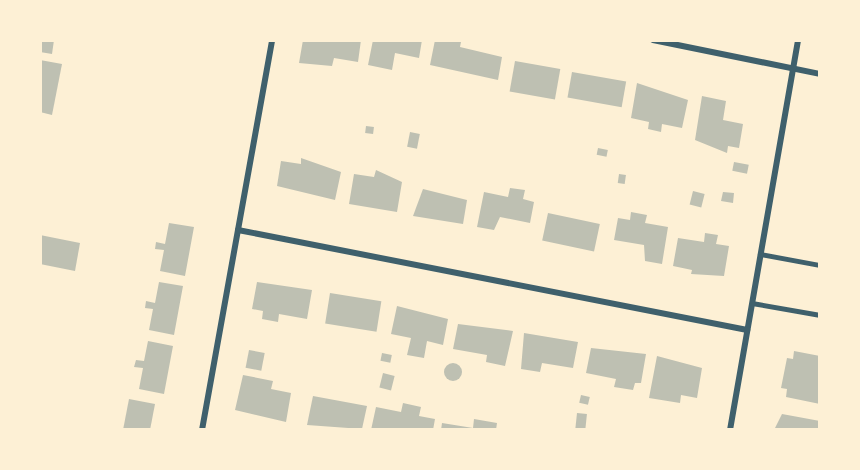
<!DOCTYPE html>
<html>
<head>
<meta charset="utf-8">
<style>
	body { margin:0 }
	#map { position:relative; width:860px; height:470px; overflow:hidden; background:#fdf0d5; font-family:"DejaVu Sans",sans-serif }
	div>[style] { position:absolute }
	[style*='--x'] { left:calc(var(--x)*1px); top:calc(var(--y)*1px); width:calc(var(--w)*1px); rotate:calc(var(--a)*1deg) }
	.building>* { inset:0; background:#bec0b2; transform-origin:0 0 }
	.round { border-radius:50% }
	.service>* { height:4.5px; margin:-2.25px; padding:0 2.25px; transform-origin:2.25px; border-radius:2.25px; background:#3f606c }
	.minor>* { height:6px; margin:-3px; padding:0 3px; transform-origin:3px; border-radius:3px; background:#3f606c }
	span { translate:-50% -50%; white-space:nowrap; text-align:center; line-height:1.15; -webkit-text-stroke:6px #fdf0d5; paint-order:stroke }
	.frame { position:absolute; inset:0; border:42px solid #fdf0d5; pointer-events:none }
</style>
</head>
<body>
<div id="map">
	<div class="building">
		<div style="clip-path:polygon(40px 40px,54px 40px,52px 54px,40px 52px)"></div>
		<div style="clip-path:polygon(303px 40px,361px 40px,358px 62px,334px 58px,332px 66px,299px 63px)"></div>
		<div style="clip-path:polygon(373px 40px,422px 40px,419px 58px,395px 53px,392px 70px,368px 65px)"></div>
		<div style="clip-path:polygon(435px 40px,461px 42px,460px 47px,502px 57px,498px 80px,430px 65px)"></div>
		<div style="clip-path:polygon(40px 60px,62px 64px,52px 115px,40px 112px)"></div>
		<div style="left:515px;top:61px;width:46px;height:31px;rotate:10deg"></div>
		<div style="left:572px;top:72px;width:55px;height:26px;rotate:10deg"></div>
		<div style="clip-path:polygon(637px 83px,688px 100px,682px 128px,662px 124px,661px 132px,648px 129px,649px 122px,631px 118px)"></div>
		<div style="clip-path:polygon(702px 96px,726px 101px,723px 120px,743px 124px,739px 148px,728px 146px,727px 153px,695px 140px)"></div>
		<div style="left:366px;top:126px;width:8px;height:7px;rotate:7deg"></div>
		<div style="left:410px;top:132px;width:10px;height:15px;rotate:11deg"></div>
		<div style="left:598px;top:148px;width:10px;height:7px;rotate:11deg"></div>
		<div style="clip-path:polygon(301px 158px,341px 172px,335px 200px,277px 186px,281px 161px,301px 164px)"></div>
		<div style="left:734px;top:162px;width:15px;height:9px;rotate:11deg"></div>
		<div style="clip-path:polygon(376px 170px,402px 182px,397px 212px,349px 204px,354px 174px,374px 177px)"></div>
		<div style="left:619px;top:174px;width:7px;height:9px;rotate:8deg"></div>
		<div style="clip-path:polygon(510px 188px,525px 190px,523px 199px,534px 202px,530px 223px,500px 217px,494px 230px,477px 227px,484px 192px,508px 197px)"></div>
		<div style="clip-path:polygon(423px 189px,467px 200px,463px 224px,413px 216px)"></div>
		<div style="left:693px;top:191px;width:12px;height:14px;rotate:14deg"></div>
		<div style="clip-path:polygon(723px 192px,734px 193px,733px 203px,721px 201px)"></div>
		<div style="clip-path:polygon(631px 212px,647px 215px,645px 223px,668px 227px,662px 264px,645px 261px,644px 245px,614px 240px,618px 218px,630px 220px)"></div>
		<div style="left:548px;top:213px;width:53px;height:28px;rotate:12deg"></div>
		<div style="clip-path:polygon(169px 223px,194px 227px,185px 276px,160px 271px,164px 250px,155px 249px,156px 242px,165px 244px)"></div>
		<div style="clip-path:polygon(705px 233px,718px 235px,716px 244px,729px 246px,724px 276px,691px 274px,692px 270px,673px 266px,678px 238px,704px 242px)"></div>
		<div style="clip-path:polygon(40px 235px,80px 243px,75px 271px,40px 264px)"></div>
		<div style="clip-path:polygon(159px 282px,183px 286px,174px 335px,149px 330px,153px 309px,145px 308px,146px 301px,155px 303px)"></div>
		<div style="clip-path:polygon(257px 282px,312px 290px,307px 319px,279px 314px,278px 322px,262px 319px,263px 311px,252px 309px)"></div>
		<div style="left:330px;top:293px;width:52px;height:31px;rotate:9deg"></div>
		<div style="clip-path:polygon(397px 306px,448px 319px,443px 345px,427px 341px,424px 358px,407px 355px,411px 338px,391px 334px)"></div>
		<div style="clip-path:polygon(458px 324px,513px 331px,505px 366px,486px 362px,487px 355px,453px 349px)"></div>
		<div style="clip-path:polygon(524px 333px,578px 342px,573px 368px,542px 363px,540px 372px,521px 369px)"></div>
		<div style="clip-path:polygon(148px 341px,173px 346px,164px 394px,139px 389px,143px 368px,134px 367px,136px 360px,144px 361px)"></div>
		<div style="clip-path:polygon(591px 348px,646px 354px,641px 383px,635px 383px,633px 390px,614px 387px,616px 379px,586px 373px)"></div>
		<div style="left:249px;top:350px;width:16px;height:18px;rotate:11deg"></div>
		<div style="clip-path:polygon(794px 351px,820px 356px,820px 404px,786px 397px,787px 389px,781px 388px,787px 358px,793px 359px)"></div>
		<div style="left:382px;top:353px;width:10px;height:8px;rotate:11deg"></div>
		<div style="clip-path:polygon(657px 356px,702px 368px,697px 398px,681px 395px,680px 403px,649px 398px)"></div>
		<div class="round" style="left:444px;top:363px;width:18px;height:18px"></div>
		<div style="left:383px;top:373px;width:12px;height:15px;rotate:14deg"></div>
		<div style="clip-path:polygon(243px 375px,273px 381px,271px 389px,291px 393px,286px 422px,235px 410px)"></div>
		<div style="left:581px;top:395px;width:9px;height:8px;rotate:13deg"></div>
		<div style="clip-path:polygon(313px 396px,367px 406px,362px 429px,307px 425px)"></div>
		<div style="clip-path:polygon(129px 399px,155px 404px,150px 430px,123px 430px)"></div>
		<div style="clip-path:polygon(403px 403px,421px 407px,419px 416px,435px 419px,433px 430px,371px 430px,376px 407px,401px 412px)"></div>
		<div style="left:577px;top:413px;width:10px;height:16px;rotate:6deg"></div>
		<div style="clip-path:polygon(782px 414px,820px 421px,820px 430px,774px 430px)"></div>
		<div style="clip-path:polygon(474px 419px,497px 423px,496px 430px,441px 430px,442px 423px,473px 428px)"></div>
	</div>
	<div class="service">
		<div style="--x:760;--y:254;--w:61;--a:10.4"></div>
		<div style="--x:752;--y:303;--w:69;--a:10"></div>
	</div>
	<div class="minor">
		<div style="--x:653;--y:40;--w:170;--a:11.5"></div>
		<div style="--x:238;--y:230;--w:519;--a:11.11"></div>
		<div style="--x:202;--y:430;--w:396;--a:-79.8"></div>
		<div style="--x:730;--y:430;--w:396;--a:-80.1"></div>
	</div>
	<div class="frame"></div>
</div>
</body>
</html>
